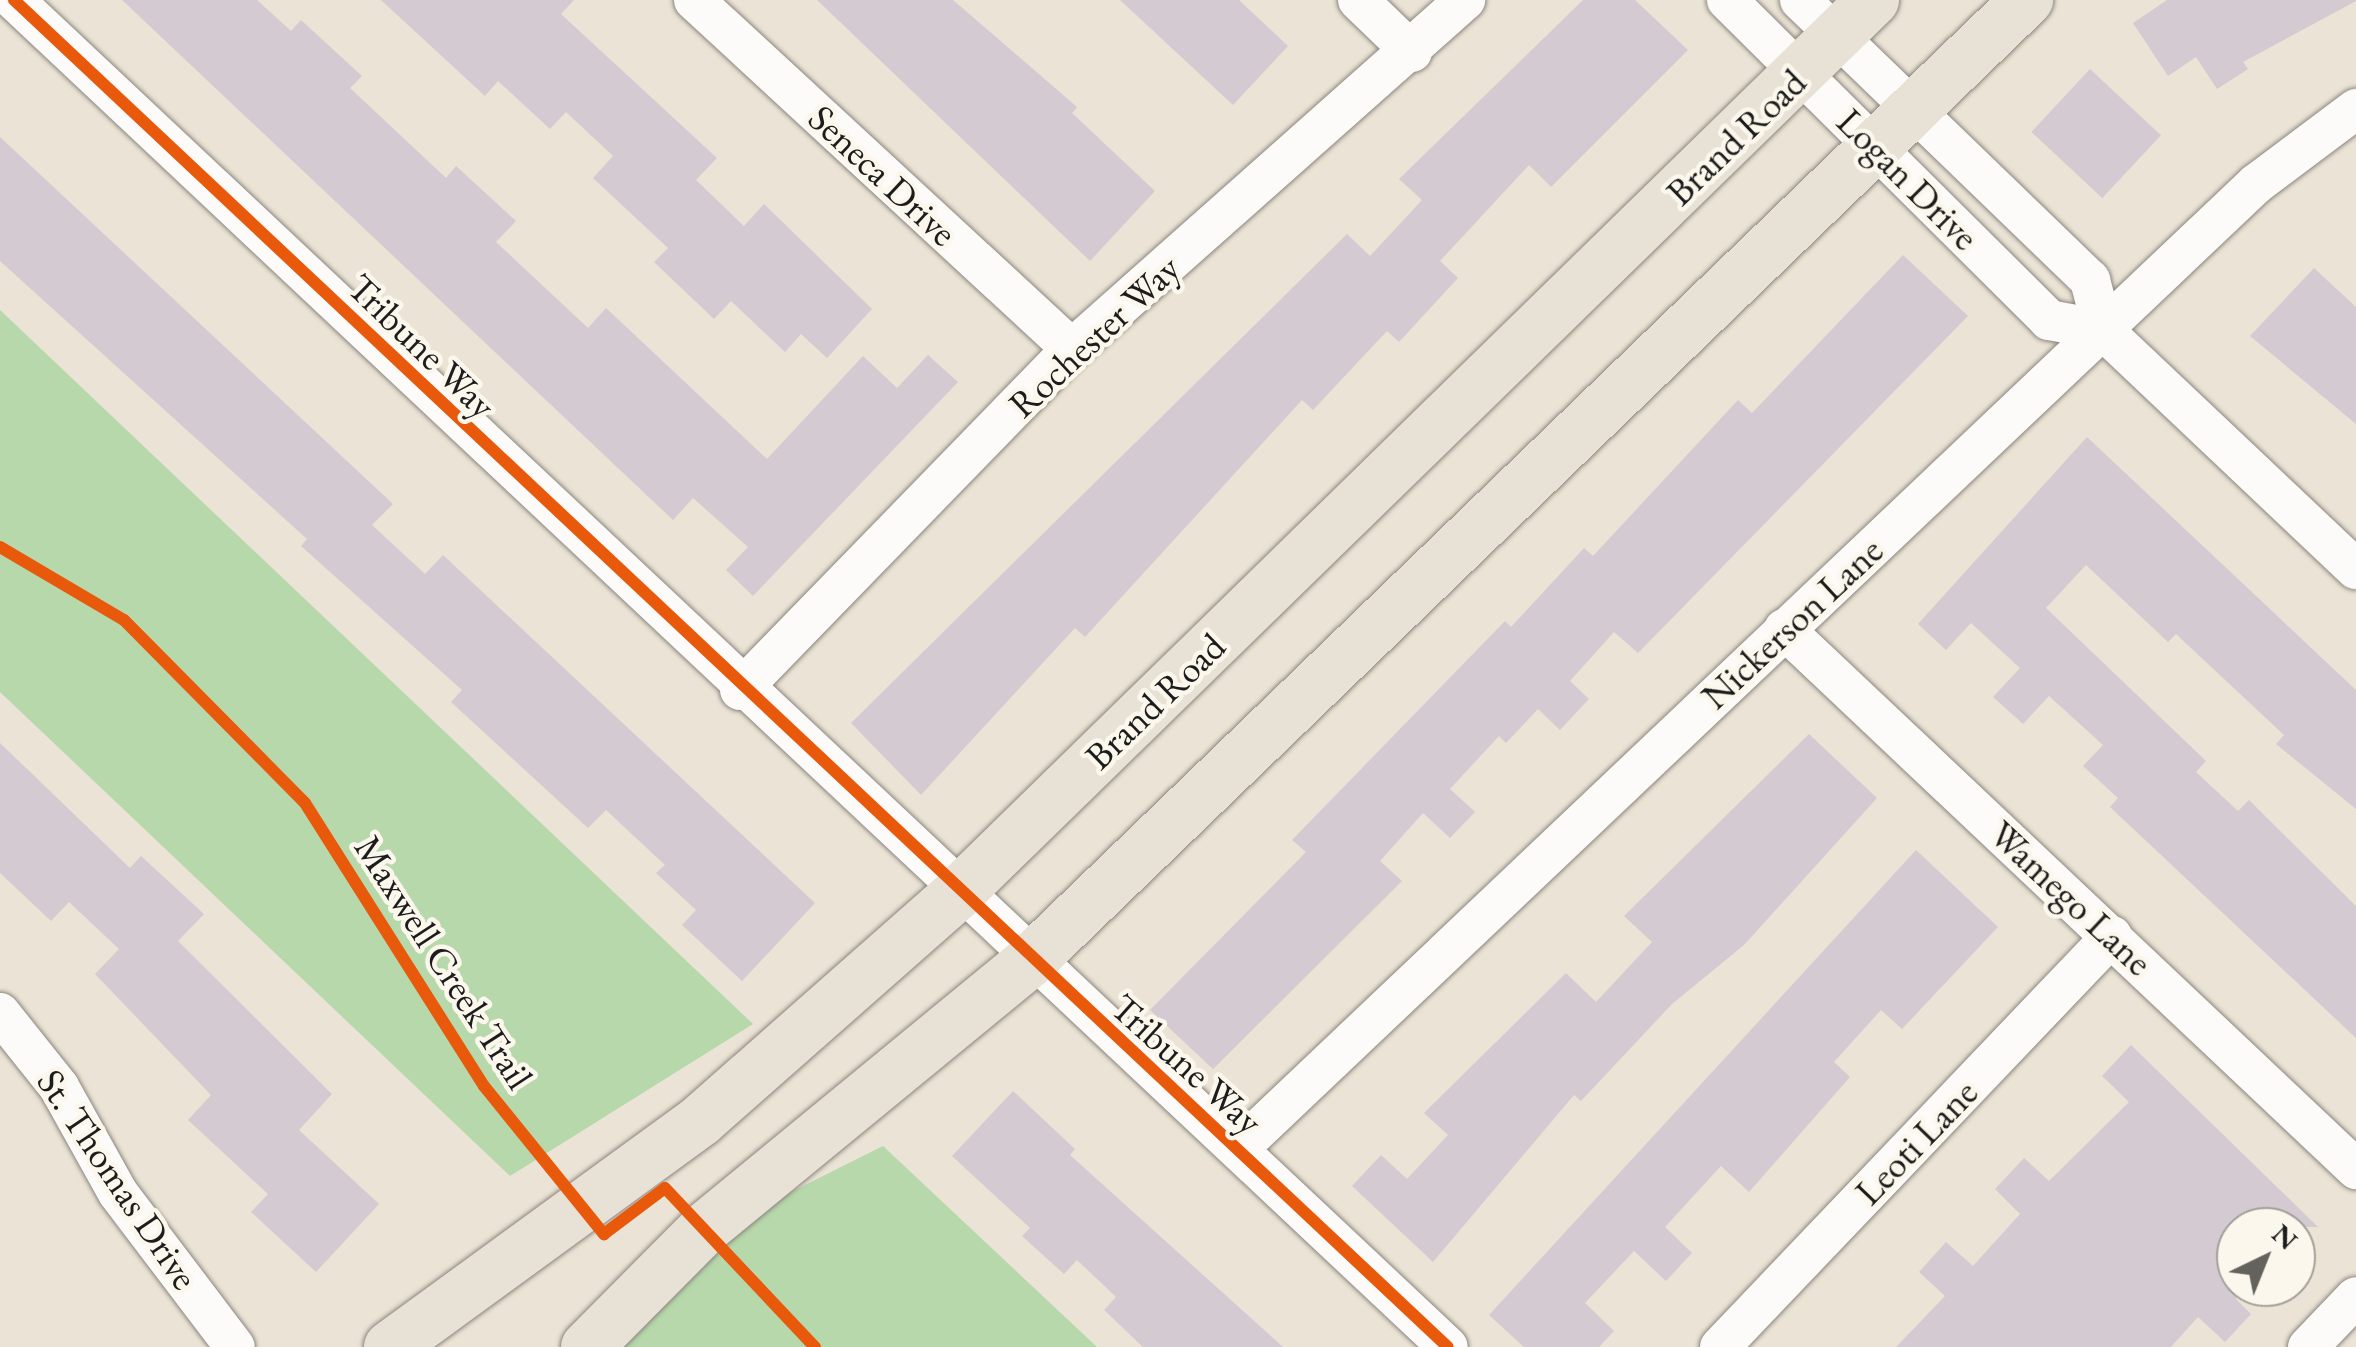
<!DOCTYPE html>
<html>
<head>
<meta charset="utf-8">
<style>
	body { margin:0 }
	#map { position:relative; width:2356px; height:1347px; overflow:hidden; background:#ebe3d5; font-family:"EB Garamond",serif }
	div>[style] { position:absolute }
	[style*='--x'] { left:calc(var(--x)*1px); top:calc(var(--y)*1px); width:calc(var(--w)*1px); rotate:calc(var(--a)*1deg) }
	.green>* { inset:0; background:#b7d8aa }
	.building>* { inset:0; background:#d4cad1; transform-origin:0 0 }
	.roads { filter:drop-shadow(0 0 2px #8a867f) drop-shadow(0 0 2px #8a867f) }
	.minor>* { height:40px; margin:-20px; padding:0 20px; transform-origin:20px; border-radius:20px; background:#fcfbf9 }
	.major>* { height:52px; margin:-26px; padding:0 26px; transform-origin:26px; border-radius:26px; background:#e8e1d5 }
	.cycleway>* { height:12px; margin:-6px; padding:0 6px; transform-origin:6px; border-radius:6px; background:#e8590c }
	span { translate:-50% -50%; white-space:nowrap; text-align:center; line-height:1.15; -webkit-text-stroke:9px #fbf7ec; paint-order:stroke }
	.street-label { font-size:38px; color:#1c1c1c }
	.north { position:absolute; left:2216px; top:1207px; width:100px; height:100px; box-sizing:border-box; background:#fbf7ec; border:2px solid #a29f99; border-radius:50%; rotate:43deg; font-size:28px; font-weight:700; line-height:40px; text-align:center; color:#1c1c1c }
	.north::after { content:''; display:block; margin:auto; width:35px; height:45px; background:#64625d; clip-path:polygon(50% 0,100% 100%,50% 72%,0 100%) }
</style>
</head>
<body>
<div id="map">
	<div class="green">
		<div style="clip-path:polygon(0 310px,753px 1024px,510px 1176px,0 692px)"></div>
		<div style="clip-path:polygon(883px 1146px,1097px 1347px,624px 1347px,759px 1208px)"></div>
	</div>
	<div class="building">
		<div style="clip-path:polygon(122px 0,257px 0,291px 31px,301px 20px,362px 76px,350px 88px,446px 178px,456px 166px,516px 221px,496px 242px,588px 328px,606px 308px,767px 459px,863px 356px,897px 388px,928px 355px,958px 382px,753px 596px,726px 570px,748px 547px,693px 498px,673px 520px)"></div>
		<div style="clip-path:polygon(381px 0,574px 0,561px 14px,717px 158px,696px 180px,744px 226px,764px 204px,872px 309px,827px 358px,801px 334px,785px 352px,731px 301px,714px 319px,654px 262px,668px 248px,593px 178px,613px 156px,566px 112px,550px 129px,498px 81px,485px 96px)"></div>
		<div style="clip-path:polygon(817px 0,953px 0,1077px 107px,1072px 113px,1155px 191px,1090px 261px)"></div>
		<div style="clip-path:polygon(1120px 0,1239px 0,1288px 46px,1233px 105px)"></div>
		<div style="clip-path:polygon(1583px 0,1635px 0,1688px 50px,1551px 187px,1529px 165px,1440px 261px,1458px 278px,1399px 342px,1387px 331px,1313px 410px,1302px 400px,1085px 637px,1075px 628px,921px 795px,851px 723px,1347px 234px,1370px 256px,1422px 200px,1399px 179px)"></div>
		<div style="clip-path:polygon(2167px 0,2356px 0,2356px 1px,2243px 62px,2248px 69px,2217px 89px,2196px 57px,2168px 76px,2133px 23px)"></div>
		<div style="left:2090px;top:69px;width:97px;height:86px;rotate:43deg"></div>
		<div style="clip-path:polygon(0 137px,393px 504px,372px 525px,425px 574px,443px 555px,815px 903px,742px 981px,682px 925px,696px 910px,656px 873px,665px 865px,606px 810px,588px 828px,451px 702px,462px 690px,301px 546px,307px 539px,0 261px)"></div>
		<div style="clip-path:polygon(1903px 255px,1968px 316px,1638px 653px,1614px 632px,1570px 681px,1589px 699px,1560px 730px,1538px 709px,1506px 743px,1499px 736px,1450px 789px,1475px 812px,1450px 838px,1423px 813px,1380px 861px,1402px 881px,1213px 1069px,1150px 1010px,1306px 852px,1292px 840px,1505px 621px,1511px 627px,1584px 548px,1593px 556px,1738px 400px,1752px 413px)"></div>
		<div style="clip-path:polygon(2314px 268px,2356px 307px,2356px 424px,2250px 336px)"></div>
		<div style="clip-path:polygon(2087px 437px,2356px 690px,2356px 809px,2276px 744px,2284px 735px,2176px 634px,2168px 642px,2086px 565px,2046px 608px,2206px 761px,2196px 772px,2238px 811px,2249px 800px,2356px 906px,2356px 1038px,2110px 807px,2118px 798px,2083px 766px,2103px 745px,2049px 696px,2023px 724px,1993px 697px,2020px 668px,1971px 623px,1946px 650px,1918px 624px)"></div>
		<div style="clip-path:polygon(1809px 734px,1877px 798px,1744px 945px,1672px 1004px,1581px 1101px,1574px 1095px,1433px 1262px,1352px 1186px,1381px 1155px,1407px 1179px,1448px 1135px,1424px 1113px,1566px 973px,1596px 1002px,1652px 942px,1624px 916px)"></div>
		<div style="clip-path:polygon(0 743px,130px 868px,141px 856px,204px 914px,178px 941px,332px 1094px,299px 1130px,379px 1204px,316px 1272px,251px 1212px,268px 1194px,188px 1120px,211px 1095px,95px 974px,119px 949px,69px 902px,51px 921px,0 873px)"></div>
		<div style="clip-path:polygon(1916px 850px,1998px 927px,1902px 1029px,1881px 1010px,1834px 1062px,1850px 1077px,1749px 1192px,1721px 1166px,1665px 1227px,1692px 1253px,1666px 1281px,1634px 1251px,1585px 1303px,1614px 1331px,1599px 1347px,1524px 1347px,1489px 1315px)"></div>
		<div style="clip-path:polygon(2131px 1045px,2318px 1227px,2236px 1227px,2236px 1299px,2251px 1314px,2225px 1342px,2198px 1317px,2171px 1347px,1896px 1347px,1945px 1296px,1919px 1272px,1946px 1242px,1973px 1266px,2020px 1214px,1995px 1189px,2024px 1158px,2049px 1181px,2129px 1102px,2102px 1076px)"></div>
		<div style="clip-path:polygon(1013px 1091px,1075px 1149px,1070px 1155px,1283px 1347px,1143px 1347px,1104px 1310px,1116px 1297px,1077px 1260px,1064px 1274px,1022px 1236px,1030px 1228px,952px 1156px)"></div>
	</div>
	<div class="roads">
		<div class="minor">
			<div style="--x:14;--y:0;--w:1967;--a:43.21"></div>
			<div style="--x:694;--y:0;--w:514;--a:42.72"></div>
			<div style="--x:1358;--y:0;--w:75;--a:43.9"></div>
			<div style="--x:1727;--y:0;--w:454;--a:44.8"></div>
			<div style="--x:2049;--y:320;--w:55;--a:10.5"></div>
			<div style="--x:1800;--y:0;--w:403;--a:44"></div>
			<div style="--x:2090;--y:280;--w:52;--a:75.4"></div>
			<div style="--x:2103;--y:330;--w:348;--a:43.4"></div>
			<div style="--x:1784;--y:629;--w:787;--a:43.35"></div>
			<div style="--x:740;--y:690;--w:476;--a:-45.8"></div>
			<div style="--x:1072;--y:349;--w:526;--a:-41.61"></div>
			<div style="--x:0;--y:1013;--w:95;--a:51.4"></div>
			<div style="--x:59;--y:1087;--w:121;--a:60.9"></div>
			<div style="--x:118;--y:1193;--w:193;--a:52.8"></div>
			<div style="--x:1238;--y:1149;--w:1403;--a:-43.47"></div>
			<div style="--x:2256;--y:184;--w:125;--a:-36.9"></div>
			<div style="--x:1720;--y:1347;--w:568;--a:-46.36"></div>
			<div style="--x:2308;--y:1347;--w:69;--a:-46.2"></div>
		</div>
		<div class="major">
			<div style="--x:390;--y:1347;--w:385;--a:-36.1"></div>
			<div style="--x:701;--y:1120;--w:341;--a:-41.4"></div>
			<div style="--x:957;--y:894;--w:1280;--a:-44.3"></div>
			<div style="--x:587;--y:1347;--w:166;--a:-45.2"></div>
			<div style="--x:704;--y:1229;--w:422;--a:-39.4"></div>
			<div style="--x:1030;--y:961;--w:1385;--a:-43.95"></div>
		</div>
	</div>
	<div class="cycleway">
		<div style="--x:14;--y:0;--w:1967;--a:43.21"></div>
		<div style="--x:0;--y:547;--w:144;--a:30.5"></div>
		<div style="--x:124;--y:620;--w:257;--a:45.3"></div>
		<div style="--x:305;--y:803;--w:335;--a:57.7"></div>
		<div style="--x:484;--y:1086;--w:191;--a:51"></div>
		<div style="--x:604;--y:1234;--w:76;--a:-37"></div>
		<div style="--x:665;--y:1188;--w:219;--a:46.7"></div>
	</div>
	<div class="street-label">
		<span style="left:1736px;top:137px;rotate:-44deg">Brand Road</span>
		<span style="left:883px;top:175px;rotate:43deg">Seneca Drive</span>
		<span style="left:1908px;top:179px;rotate:45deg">Logan Drive</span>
		<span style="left:1094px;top:336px;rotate:-43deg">Rochester Way</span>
		<span style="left:422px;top:346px;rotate:44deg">Tribune Way</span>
		<span style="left:1792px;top:623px;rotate:-43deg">Nickerson Lane</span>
		<span style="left:1155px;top:701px;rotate:-44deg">Brand Road</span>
		<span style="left:2071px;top:898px;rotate:43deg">Wamego Lane</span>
		<span style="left:444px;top:962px;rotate:57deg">Maxwell Creek Trail</span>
		<span style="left:1187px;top:1064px;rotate:42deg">Tribune Way</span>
		<span style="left:1916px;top:1142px;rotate:-46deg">Leoti Lane</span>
		<span style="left:118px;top:1179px;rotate:56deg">St. Thomas Drive</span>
	</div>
	<div class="north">N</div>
</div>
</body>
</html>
